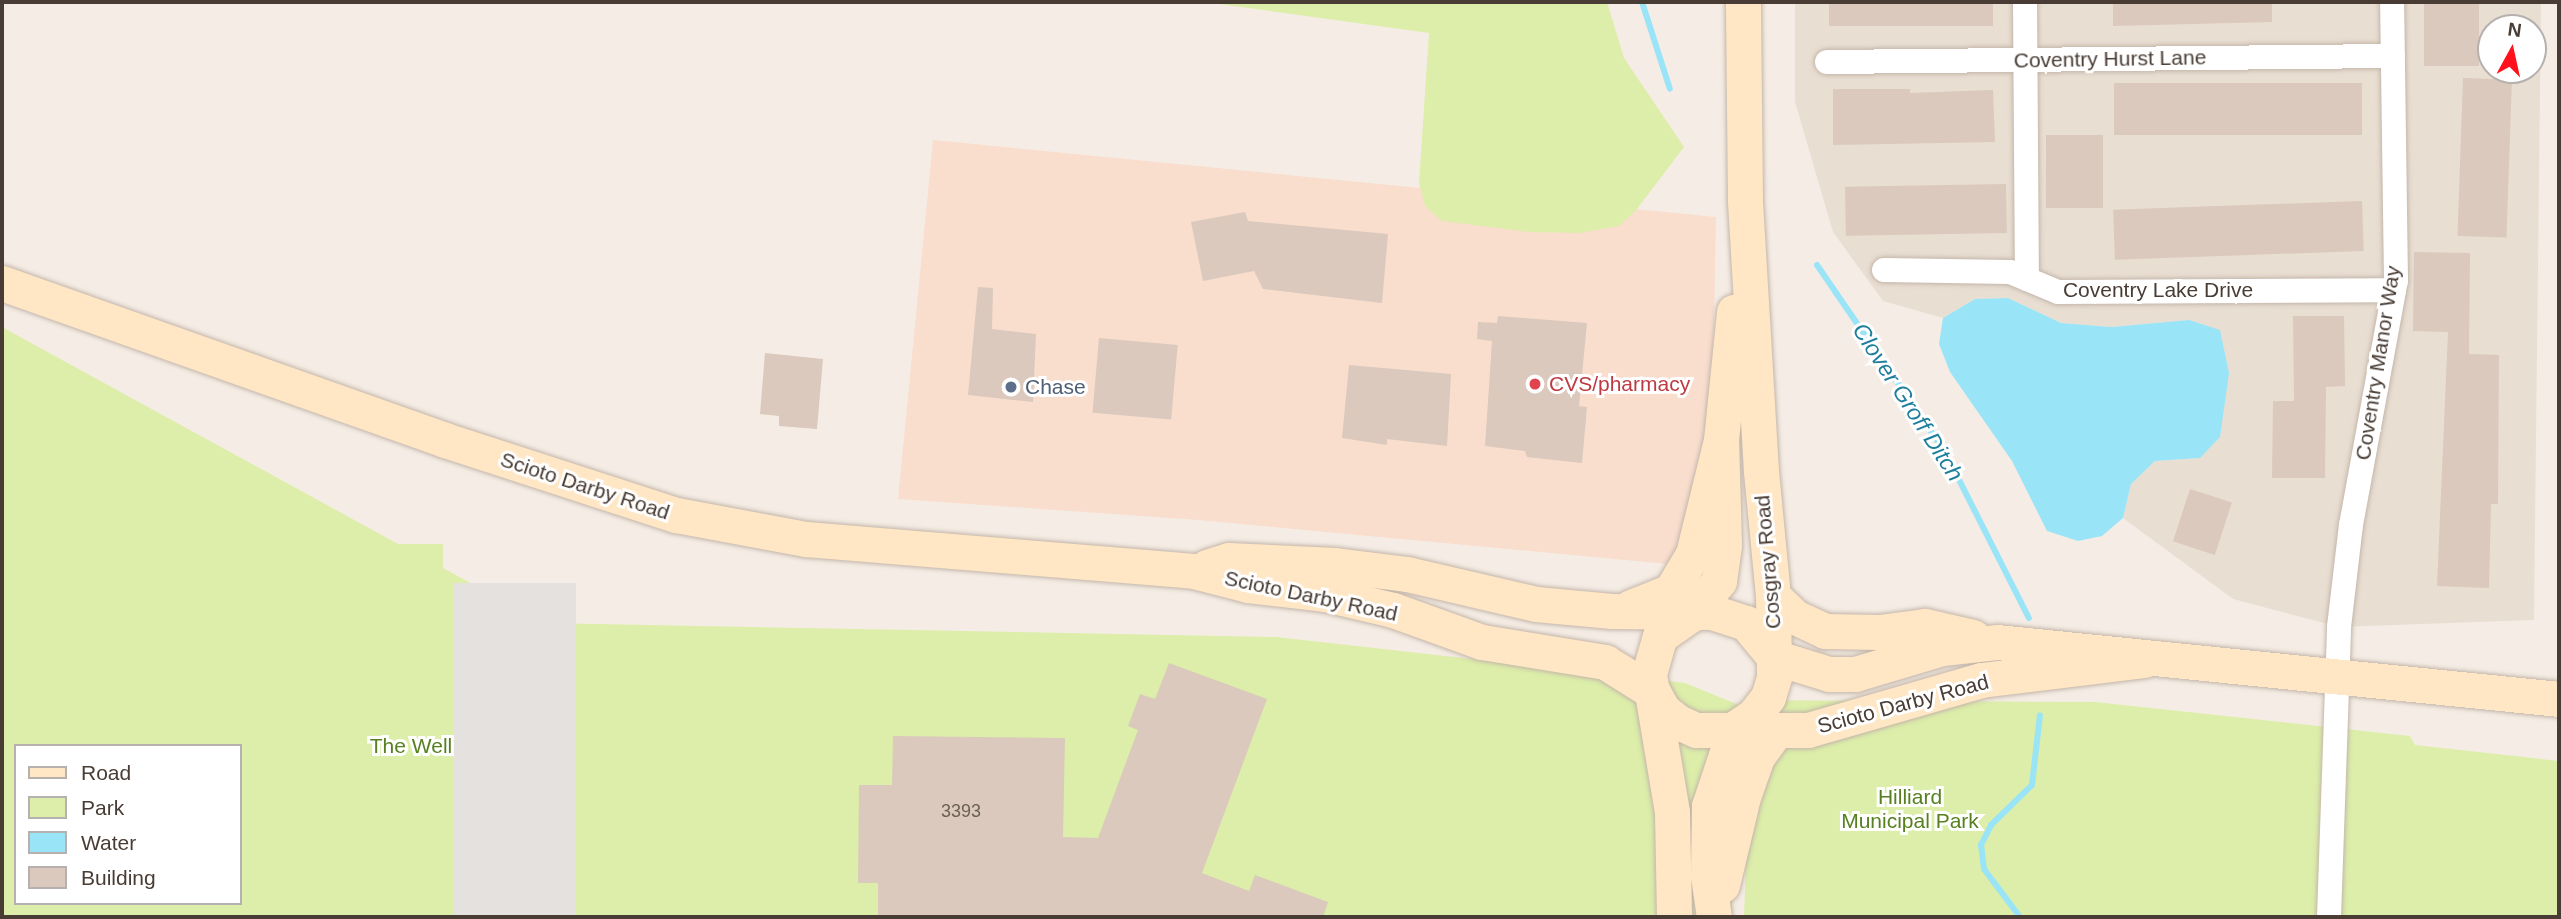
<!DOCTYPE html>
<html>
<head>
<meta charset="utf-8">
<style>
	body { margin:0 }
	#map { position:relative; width:2561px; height:919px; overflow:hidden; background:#f5ede5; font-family:Helvetica,sans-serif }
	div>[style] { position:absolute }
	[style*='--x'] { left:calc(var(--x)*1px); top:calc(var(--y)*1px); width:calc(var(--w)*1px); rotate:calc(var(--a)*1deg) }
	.residential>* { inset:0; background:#e9ded2 }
	.commercial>* { inset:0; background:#f9dece }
	.green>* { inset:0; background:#dceea9 }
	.parking>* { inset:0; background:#e5e1de; transform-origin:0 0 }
	.water>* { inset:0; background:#9ae4f8 }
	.stream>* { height:6px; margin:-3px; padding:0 3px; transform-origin:3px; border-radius:3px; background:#9ae4f8 }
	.building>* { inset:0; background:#dac9bc; transform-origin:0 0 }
	.roads { filter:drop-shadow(0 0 2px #c4b6aa) drop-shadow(0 0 2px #c4b6aa) }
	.street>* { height:24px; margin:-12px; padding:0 12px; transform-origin:12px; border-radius:12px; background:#fff }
	.secondary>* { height:35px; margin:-17.5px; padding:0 17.5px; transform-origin:17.5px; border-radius:17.5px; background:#ffe6c5 }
	.dots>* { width:19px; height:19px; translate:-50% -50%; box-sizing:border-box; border:4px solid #fff; border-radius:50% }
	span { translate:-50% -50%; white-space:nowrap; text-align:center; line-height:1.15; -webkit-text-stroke:6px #fff; paint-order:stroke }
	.number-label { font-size:18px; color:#6c5f56 }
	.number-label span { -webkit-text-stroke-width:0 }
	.street-label { font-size:21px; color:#483c34 }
	.health-label { font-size:21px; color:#be3a42 }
	.left { translate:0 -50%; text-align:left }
	.service-label { font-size:21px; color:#4e5e75 }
	.park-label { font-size:21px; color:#578020 }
	.water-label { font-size:23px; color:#1e7f9d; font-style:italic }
	.frame { position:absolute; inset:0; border:4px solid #483c34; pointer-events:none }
	.legend { position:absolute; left:14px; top:744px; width:228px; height:161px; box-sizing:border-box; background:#fff; border:2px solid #b6b1ae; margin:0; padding:9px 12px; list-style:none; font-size:21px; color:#483c34 }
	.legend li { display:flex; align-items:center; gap:14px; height:35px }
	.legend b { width:35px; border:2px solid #b6b1ae }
	.north { position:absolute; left:2477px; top:14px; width:70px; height:70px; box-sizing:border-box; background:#fff; border:2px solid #b6b1ae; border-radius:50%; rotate:8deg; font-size:19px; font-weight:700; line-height:28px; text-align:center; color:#483c34 }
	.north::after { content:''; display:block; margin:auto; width:24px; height:32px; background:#ff121b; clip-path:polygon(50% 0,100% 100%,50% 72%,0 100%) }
</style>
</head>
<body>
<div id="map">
	<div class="residential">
		<div style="clip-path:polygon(evenodd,1795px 2px,2541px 2px,2534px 620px,2339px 627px,2233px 599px,2123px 518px,2131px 484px,2155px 461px,2200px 458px,2189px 320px,2111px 327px,2061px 323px,2008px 298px,1975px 299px,1943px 318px,1883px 301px,1833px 232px,1795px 102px,1795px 2px,2491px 28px,2533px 28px,2533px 70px,2491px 70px,2491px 28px)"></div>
	</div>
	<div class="commercial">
		<div style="clip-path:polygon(933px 140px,1716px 217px,1710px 533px,1668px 564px,1198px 520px,898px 499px)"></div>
	</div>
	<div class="green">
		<div style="clip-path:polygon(1204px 2px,1607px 2px,1624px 58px,1684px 147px,1637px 209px,1619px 226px,1579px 233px,1529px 232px,1442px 221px,1425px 206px,1419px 183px,1429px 33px)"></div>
		<div style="clip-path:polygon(evenodd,2px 327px,398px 544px,443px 544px,443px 568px,544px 623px,1276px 637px,1685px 683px,1739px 705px,1732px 917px,2px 917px,2px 327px,16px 746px,240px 746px,240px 903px,16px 903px,16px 746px)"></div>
		<div style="clip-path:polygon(1752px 700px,2095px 702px,2410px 736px,2415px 745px,2559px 761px,2559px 917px,1744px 917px)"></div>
	</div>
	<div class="parking">
		<div style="left:453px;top:583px;width:123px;height:334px"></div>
	</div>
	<div class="water">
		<div style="clip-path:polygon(2008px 298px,2061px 323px,2111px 327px,2189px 320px,2220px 330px,2229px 373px,2220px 437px,2200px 458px,2155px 461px,2131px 484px,2123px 518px,2102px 536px,2078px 541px,2047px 531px,2012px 461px,1950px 372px,1939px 344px,1943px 318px,1975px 299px)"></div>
	</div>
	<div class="stream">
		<div style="--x:1642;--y:2;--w:91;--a:72.2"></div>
		<div style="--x:1817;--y:265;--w:227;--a:55.6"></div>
		<div style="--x:1945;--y:452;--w:186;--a:63.2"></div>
		<div style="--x:2020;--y:917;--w:60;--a:-126.9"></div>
		<div style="--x:1984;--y:869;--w:24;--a:-97"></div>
		<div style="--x:1981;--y:845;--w:22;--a:-63"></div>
		<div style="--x:1991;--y:825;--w:57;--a:-44.3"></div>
		<div style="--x:2032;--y:785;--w:70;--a:-83.5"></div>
	</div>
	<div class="building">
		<div style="left:1829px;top:2px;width:164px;height:24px"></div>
		<div style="clip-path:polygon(2113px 2px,2272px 2px,2272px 22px,2113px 26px)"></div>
		<div style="left:2424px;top:2px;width:55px;height:64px"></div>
		<div style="left:2463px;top:78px;width:49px;height:158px;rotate:2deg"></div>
		<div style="left:2114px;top:83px;width:248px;height:52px"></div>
		<div style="clip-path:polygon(1833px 89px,1910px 89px,1910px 93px,1993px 90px,1995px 142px,1833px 145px)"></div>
		<div style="left:2046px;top:135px;width:57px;height:73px"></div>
		<div style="left:2006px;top:184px;width:49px;height:161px;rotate:89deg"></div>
		<div style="left:2362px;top:201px;width:50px;height:249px;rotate:88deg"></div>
		<div style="clip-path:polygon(1245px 212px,1248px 221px,1388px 234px,1382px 303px,1263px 289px,1254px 271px,1203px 281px,1191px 222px)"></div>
		<div style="clip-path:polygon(2414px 252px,2470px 253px,2469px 354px,2499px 355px,2498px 504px,2491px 504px,2489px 588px,2437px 586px,2448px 332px,2413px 331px)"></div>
		<div style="clip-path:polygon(978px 287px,993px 288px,992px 329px,1036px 334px,1033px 402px,968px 395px)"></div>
		<div style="clip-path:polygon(1498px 316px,1587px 323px,1579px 406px,1587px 407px,1582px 463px,1527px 457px,1525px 451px,1485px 446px,1492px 341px,1477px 339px,1478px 322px,1497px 323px)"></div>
		<div style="clip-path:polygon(2293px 316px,2344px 316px,2345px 386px,2326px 387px,2325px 478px,2272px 478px,2273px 401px,2294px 401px)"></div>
		<div style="left:1099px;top:338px;width:79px;height:75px;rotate:5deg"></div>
		<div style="clip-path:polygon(765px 353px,823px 359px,817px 429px,779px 426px,779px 416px,760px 414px)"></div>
		<div style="clip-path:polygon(1349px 365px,1451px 374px,1447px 446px,1387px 439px,1387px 445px,1342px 438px)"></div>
		<div style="left:2190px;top:489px;width:44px;height:55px;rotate:18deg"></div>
		<div style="clip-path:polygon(1169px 663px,1267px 699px,1202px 873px,1249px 891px,1255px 875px,1328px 902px,1323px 917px,878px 917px,878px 883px,858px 883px,859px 785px,892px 785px,893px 736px,1065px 738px,1063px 837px,1098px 838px,1138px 730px,1128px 726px,1140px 694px,1155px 699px)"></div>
	</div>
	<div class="roads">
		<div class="street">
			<div style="--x:2025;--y:2;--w:277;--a:89.6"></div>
			<div style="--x:1827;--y:62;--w:566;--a:-0.61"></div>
			<div style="--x:1884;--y:270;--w:126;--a:0.9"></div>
			<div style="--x:2010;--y:272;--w:52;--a:22.6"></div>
			<div style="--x:2058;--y:292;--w:336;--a:-0.3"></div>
			<div style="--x:2329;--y:917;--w:290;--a:-88"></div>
			<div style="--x:2339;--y:627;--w:103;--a:-83.3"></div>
			<div style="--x:2351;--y:525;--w:248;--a:-79.6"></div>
			<div style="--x:2396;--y:281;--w:279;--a:-90.8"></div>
		</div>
		<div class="secondary">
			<div style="--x:2;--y:283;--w:470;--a:19.5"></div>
			<div style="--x:445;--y:440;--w:243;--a:18"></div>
			<div style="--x:676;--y:515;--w:132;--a:10.5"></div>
			<div style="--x:806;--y:539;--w:389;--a:4.7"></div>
			<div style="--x:1194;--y:571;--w:56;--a:14.5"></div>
			<div style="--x:1248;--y:585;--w:78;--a:6.7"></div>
			<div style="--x:1325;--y:594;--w:70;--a:13.2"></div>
			<div style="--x:1393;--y:610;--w:95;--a:19.8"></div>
			<div style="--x:1482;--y:642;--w:125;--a:9.2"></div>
			<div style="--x:1605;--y:662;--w:57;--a:32"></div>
			<div style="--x:1653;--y:692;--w:21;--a:61"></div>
			<div style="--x:1663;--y:710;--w:19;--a:39"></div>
			<div style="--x:1678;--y:722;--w:20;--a:24"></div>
			<div style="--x:1696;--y:730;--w:112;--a:0"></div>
			<div style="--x:1808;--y:730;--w:180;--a:-16.1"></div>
			<div style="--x:1981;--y:680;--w:165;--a:-7"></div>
			<div style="--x:1207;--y:567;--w:23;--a:-18"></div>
			<div style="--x:1229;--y:560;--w:106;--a:2.7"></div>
			<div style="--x:1335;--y:565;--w:73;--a:7.1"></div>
			<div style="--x:1407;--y:574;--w:132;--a:13.1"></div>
			<div style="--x:1536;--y:604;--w:76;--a:5.3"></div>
			<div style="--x:1612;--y:611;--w:100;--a:0.6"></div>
			<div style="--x:1712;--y:612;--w:36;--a:18"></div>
			<div style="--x:1746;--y:623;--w:44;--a:50.5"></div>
			<div style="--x:1774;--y:657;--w:58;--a:17.2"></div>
			<div style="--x:1829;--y:674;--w:26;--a:0"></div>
			<div style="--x:1855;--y:674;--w:91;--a:-16.6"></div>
			<div style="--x:1942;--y:648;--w:55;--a:-6.2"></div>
			<div style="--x:1997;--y:642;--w:565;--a:5.79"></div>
			<div style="--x:1773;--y:596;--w:30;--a:44"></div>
			<div style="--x:1795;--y:617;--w:33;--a:25"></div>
			<div style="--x:1825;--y:631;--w:54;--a:1.1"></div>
			<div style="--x:1879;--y:632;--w:46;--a:-7.4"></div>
			<div style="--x:1925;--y:626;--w:49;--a:12.9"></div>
			<div style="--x:1631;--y:607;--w:43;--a:-21.8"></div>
			<div style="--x:1671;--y:591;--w:43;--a:-59.3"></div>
			<div style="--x:1693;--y:554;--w:117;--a:-76.2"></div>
			<div style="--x:1721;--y:440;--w:129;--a:-84.2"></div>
			<div style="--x:1722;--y:885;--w:90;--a:-76.6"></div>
			<div style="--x:1743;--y:797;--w:42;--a:-70.7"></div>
			<div style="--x:1757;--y:757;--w:31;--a:-54"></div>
			<div style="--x:1674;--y:917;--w:105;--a:-91.1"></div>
			<div style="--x:1672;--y:812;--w:140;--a:-99.5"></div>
			<div style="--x:1649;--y:674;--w:40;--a:-74"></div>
			<div style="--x:1660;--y:636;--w:39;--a:-35"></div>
			<div style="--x:1692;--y:614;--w:43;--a:-50.7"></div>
			<div style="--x:1719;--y:581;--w:36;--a:-82"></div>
			<div style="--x:1724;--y:545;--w:105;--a:-91.6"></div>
			<div style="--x:1714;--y:917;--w:41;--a:-98.3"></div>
			<div style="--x:1708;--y:876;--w:70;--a:-89.2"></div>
			<div style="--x:1709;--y:806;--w:82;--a:-71.6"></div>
			<div style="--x:1735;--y:728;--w:23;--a:-34"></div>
			<div style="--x:1754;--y:715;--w:23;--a:-52"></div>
			<div style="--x:1768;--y:697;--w:21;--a:-73"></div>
			<div style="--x:1774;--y:677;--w:81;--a:-90.7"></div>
			<div style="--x:1773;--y:596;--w:126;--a:-95.5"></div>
			<div style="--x:1761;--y:471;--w:271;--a:-93.4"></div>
			<div style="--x:1745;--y:200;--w:198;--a:-90.6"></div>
		</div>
	</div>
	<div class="dots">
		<div style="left:1535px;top:384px;background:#e0444e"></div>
		<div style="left:1011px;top:387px;background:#5c6f8a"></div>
	</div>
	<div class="number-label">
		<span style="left:961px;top:811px">3393</span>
	</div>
	<div class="street-label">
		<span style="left:2110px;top:59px;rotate:-1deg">Coventry Hurst Lane</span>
		<span style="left:2158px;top:290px">Coventry Lake Drive</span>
		<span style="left:2378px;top:363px;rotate:-81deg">Coventry Manor Way</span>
		<span style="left:585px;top:486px;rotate:18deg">Scioto Darby Road</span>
		<span style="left:1768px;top:562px;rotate:-95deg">Cosgray Road</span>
		<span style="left:1311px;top:596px;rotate:12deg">Scioto Darby Road</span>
		<span style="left:1903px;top:704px;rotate:-15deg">Scioto Darby Road</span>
	</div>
	<div class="health-label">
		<span class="left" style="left:1549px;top:384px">CVS/pharmacy</span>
	</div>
	<div class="service-label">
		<span class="left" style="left:1025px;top:387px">Chase</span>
	</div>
	<div class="park-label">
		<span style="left:411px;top:746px">The Well</span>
		<span style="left:1910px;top:809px">Hilliard<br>Municipal Park</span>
	</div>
	<div class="water-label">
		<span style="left:1908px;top:402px;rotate:57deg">Clover Groff Ditch</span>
	</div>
	<div class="frame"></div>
	<ul class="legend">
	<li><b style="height:9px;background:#ffe6c5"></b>Road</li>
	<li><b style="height:19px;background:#dceea9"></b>Park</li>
	<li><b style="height:19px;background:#9ae4f8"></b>Water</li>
	<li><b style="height:19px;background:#dac9bc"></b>Building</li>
	</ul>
	<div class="north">N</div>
</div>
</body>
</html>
